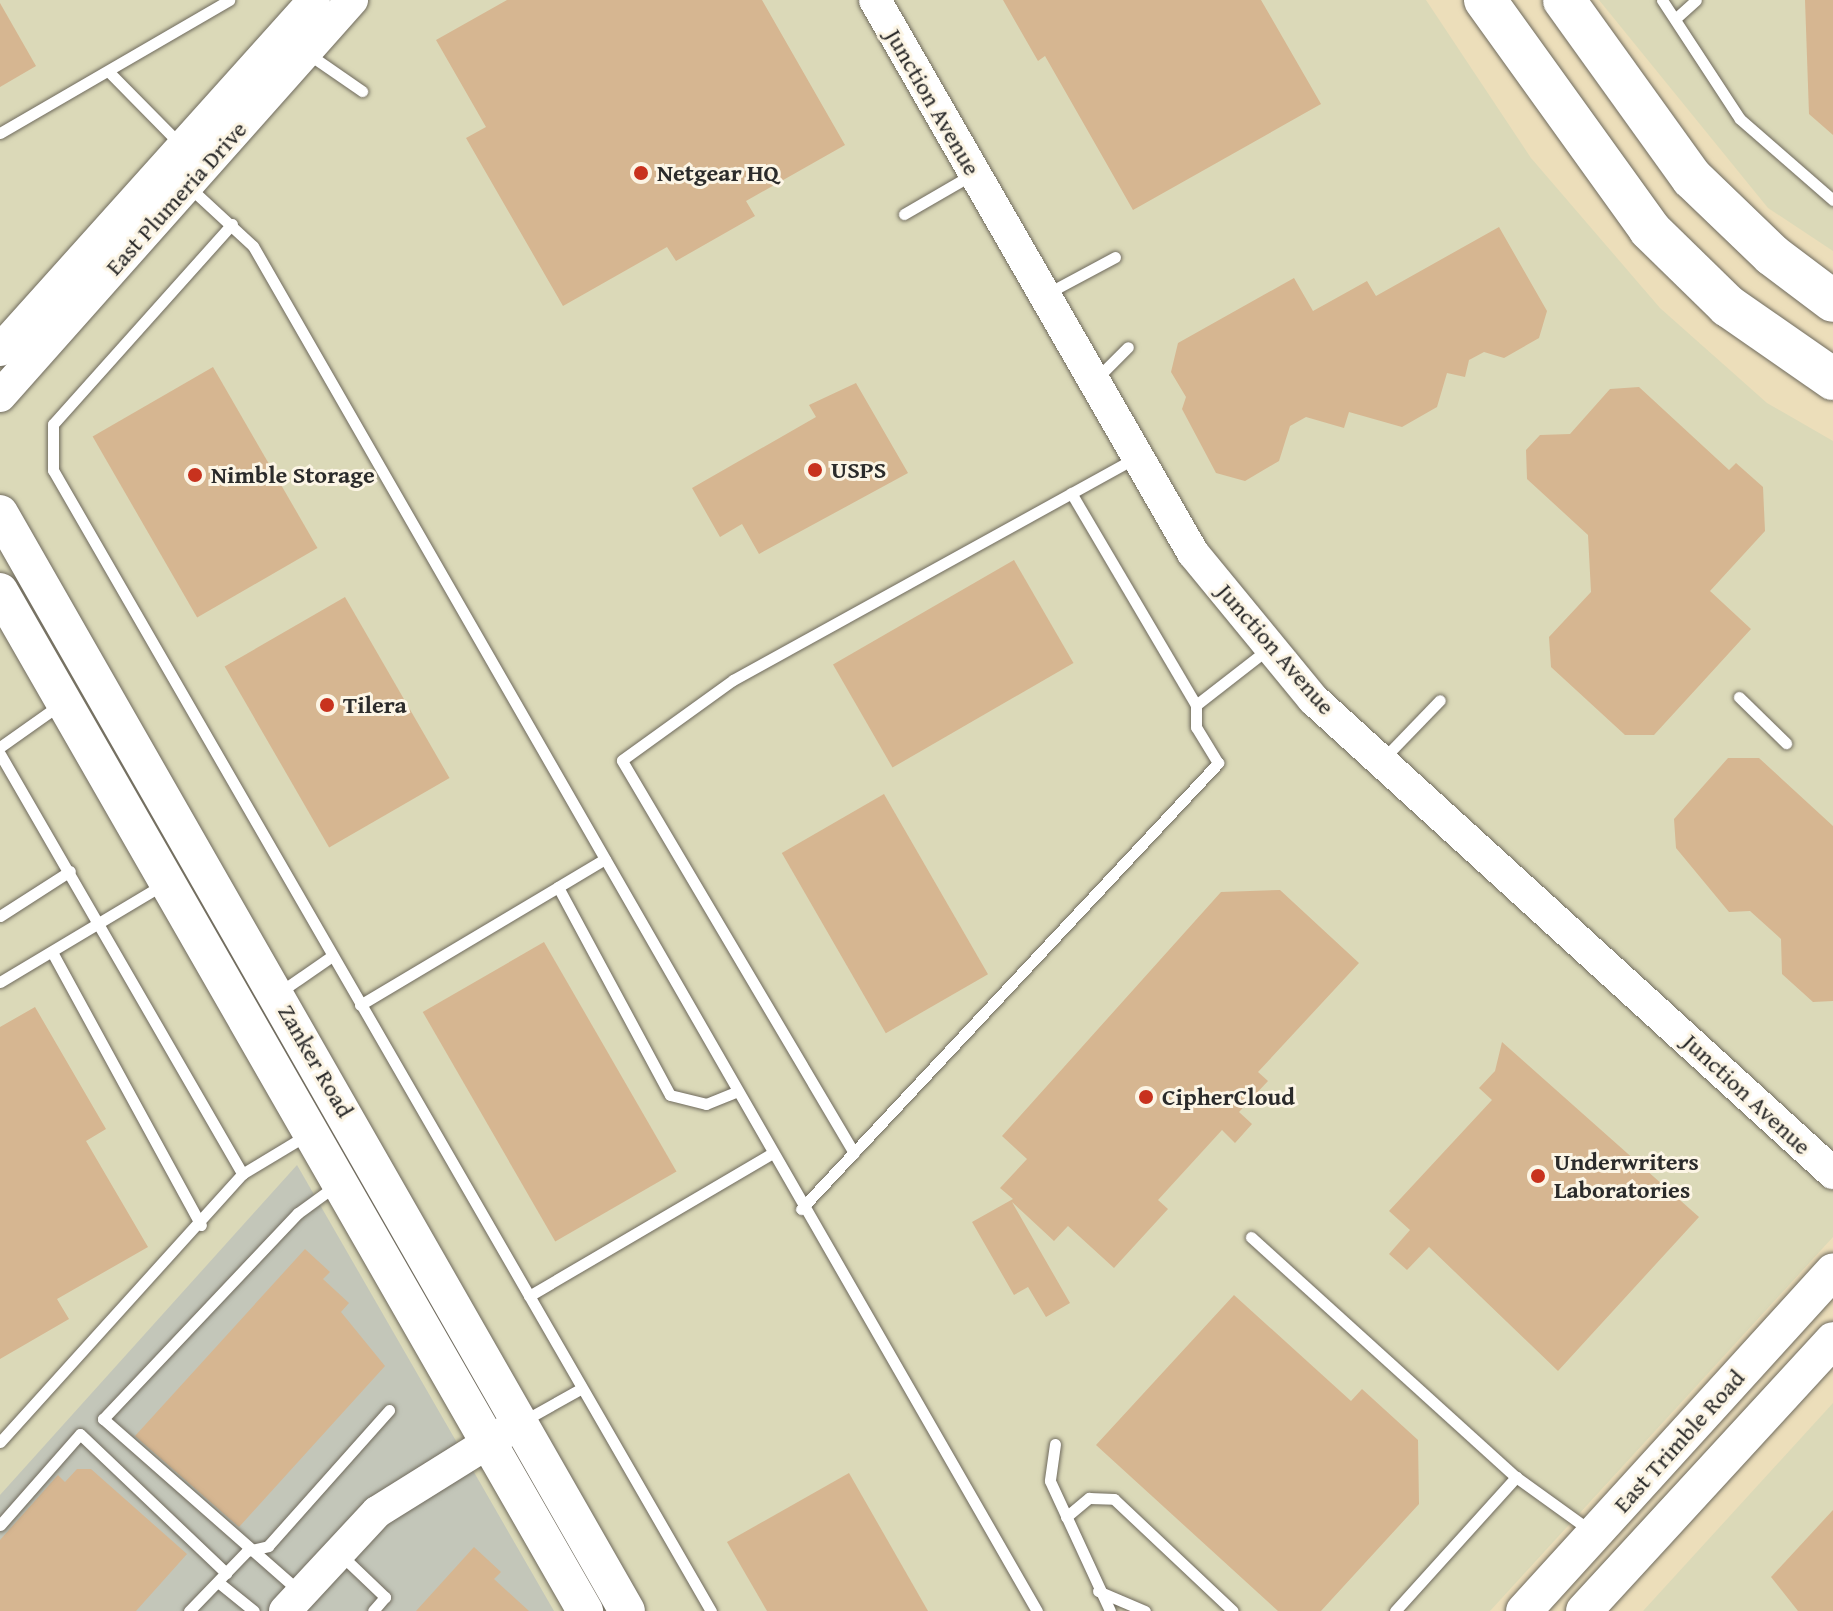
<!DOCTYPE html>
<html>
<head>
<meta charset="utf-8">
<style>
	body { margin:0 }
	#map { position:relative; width:1833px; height:1611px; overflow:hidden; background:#ecdeba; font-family:"Gentium Book Plus",serif }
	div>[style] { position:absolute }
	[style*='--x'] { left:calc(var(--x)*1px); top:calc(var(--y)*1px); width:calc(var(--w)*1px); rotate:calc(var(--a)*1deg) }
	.built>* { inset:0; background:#dbd9b8 }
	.industrial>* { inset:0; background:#c3c6b9 }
	.building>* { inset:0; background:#d6b691; transform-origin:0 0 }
	.roads { filter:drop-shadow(0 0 2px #6f6a5d) drop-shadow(0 0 2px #6f6a5d) }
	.lane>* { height:11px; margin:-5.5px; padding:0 5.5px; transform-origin:5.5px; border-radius:5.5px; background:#fff }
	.secondary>* { height:32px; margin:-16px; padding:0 16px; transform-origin:16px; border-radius:16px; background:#fff }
	.primary>* { height:36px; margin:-18px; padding:0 18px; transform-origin:18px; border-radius:18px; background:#fff }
	.highway>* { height:42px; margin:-21px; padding:0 21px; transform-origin:21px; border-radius:21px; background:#fff }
	.dots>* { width:22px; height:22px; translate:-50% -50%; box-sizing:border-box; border:4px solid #fcf5e5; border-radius:50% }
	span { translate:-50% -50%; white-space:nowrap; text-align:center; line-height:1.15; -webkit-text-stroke:6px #fcf5e5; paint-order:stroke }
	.street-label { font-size:24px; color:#2b2b2b }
	.poi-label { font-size:24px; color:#2b2b2b; font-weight:700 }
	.left { translate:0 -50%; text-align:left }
</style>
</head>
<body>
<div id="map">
	<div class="built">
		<div style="clip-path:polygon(0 0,1426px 0,1531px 158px,1660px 308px,1767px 403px,1833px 441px,1833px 1237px,1490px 1611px,0 1611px)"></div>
		<div style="clip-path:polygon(1599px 0,1833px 0,1833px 251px,1768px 208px)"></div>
		<div style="clip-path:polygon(1833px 1403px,1833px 1611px,1643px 1611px)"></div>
	</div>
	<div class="industrial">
		<div style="clip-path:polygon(297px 1165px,554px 1611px,0 1611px,0 1495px)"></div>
	</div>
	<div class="building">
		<div style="clip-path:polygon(507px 0,762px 0,845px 145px,746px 201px,755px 216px,676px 261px,667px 247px,563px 306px,466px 138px,486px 127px,436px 40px)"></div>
		<div style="clip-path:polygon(1003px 0,1261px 0,1321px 104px,1133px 210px,1045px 56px,1038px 61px)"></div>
		<div style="clip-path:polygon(1805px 0,1833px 0,1833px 135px,1809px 114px)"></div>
		<div style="clip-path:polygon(0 3px,36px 66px,0 87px)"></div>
		<div style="clip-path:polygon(1499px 227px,1547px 311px,1539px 338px,1504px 358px,1484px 352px,1469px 360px,1465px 377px,1447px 373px,1437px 407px,1402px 427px,1349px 412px,1344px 428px,1306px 417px,1290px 426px,1279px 461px,1245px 481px,1216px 473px,1182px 409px,1186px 397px,1171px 372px,1178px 343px,1294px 278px,1313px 311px,1367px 281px,1376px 296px)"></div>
		<div style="left:213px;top:367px;width:209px;height:139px;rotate:60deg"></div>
		<div style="clip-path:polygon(856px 383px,908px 473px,759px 554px,742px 524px,720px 537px,692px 488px,816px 417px,809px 405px)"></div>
		<div style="clip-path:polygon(1639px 387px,1729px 470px,1736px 463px,1763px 487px,1765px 531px,1710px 591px,1751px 629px,1654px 735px,1625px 735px,1551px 667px,1549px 637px,1591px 592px,1588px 535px,1527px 479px,1526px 450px,1540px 435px,1570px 434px,1610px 389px)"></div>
		<div style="left:1014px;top:560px;width:119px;height:209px;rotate:60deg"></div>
		<div style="left:345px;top:597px;width:209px;height:139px;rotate:60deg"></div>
		<div style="clip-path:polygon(1728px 758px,1759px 758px,1833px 826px,1833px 1001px,1813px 1002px,1782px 974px,1781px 939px,1750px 911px,1729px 912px,1676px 848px,1674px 819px)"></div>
		<div style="left:884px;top:794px;width:208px;height:118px;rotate:60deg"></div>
		<div style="clip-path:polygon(1280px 890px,1359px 963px,1258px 1072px,1268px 1081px,1239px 1112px,1252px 1124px,1235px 1143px,1222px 1130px,1158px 1200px,1168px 1209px,1114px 1268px,1068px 1226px,1054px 1241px,1012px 1202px,1070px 1303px,1046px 1317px,1028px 1287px,1014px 1295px,972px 1222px,1013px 1199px,1000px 1188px,1027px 1159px,1002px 1136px,1221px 892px)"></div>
		<div style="left:544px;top:942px;width:265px;height:140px;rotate:60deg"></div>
		<div style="clip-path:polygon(35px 1007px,106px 1129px,86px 1141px,148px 1247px,57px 1299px,69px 1319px,0 1359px,0 1027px)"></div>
		<div style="clip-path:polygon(1502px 1042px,1699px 1217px,1558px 1371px,1429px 1247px,1407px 1270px,1389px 1254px,1410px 1230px,1389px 1211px,1492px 1100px,1479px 1088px,1495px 1071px)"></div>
		<div style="clip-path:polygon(305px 1249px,330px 1272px,323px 1279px,349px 1303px,341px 1312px,385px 1366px,239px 1527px,135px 1436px)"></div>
		<div style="clip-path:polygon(1234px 1295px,1351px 1401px,1362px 1389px,1418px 1440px,1419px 1504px,1321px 1611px,1278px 1611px,1096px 1445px)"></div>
		<div style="clip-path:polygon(77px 1469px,91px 1469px,187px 1554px,136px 1611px,0 1611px,0 1540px,58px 1475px,65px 1482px)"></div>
		<div style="clip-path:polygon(849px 1473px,928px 1611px,767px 1611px,727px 1542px)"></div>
		<div style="clip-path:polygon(1833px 1510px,1833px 1611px,1798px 1611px,1771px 1577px)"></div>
		<div style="clip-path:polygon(474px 1547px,501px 1572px,494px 1579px,529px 1611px,416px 1611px)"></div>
	</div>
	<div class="roads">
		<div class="lane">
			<div style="--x:1662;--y:0;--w:142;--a:56.8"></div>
			<div style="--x:1740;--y:119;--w:123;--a:41.1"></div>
			<div style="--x:1675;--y:19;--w:28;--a:-42"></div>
			<div style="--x:307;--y:53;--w:67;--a:34.6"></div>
			<div style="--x:109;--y:72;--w:104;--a:45.4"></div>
			<div style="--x:0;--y:133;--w:265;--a:-30.1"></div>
			<div style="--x:188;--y:186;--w:88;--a:42.7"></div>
			<div style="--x:253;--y:246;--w:1574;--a:60.13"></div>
			<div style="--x:904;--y:214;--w:80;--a:-30.1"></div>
			<div style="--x:232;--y:224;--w:268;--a:131.8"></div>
			<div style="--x:53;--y:424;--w:46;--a:90"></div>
			<div style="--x:53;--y:470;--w:1317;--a:60.03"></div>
			<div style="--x:1048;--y:293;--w:76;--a:-28.2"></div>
			<div style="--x:1096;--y:379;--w:45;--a:-45"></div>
			<div style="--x:1739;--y:697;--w:66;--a:44.4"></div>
			<div style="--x:1196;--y:705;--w:91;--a:-37.9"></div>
			<div style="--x:0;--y:747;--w:71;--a:-35.3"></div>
			<div style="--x:0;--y:754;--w:485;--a:60"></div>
			<div style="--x:1382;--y:760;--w:83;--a:-46"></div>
			<div style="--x:558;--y:887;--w:236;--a:61.7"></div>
			<div style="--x:670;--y:1095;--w:37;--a:14"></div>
			<div style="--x:706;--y:1104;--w:32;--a:-22"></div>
			<div style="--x:0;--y:916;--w:83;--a:-32.7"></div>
			<div style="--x:52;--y:952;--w:311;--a:61.4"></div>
			<div style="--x:0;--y:982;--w:191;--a:-30.9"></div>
			<div style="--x:280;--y:992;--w:63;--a:-34.7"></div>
			<div style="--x:360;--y:1005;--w:285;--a:-30.8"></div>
			<div style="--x:854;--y:1153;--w:456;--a:-120.6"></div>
			<div style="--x:622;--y:760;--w:137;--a:-35.8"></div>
			<div style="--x:733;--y:680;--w:459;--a:-28.9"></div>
			<div style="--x:801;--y:1209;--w:611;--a:-46.92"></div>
			<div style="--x:1218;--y:763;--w:42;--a:-121.4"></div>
			<div style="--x:1196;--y:727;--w:22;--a:-90"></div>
			<div style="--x:1196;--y:705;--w:246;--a:-120.5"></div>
			<div style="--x:1251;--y:1237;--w:358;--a:42.2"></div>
			<div style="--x:1516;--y:1477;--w:92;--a:35.8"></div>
			<div style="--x:529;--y:1296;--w:281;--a:-30.4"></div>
			<div style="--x:525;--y:1420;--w:65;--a:-29.3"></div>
			<div style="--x:0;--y:1442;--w:361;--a:-47.9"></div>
			<div style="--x:242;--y:1174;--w:74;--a:-31.1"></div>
			<div style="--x:1055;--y:1444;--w:37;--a:98"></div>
			<div style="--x:1050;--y:1481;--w:143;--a:65.2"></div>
			<div style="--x:1066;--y:1517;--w:30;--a:-40"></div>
			<div style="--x:1089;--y:1498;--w:25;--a:2"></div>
			<div style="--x:1114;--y:1499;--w:163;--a:43.3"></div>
			<div style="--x:0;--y:1525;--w:121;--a:-48.7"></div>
			<div style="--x:80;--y:1434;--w:202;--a:43.6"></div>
			<div style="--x:341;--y:1555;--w:61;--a:43.7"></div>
			<div style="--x:385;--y:1597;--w:18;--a:131"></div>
			<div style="--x:218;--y:1582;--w:46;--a:38.9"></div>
			<div style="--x:299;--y:1591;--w:261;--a:-138.7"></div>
			<div style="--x:103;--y:1419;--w:284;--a:-46.6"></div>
			<div style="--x:298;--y:1213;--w:46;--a:-36.1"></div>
			<div style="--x:1098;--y:1591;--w:51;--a:23.1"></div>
			<div style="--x:189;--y:1611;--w:83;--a:-46"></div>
			<div style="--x:247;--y:1551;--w:22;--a:-13"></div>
			<div style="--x:268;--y:1546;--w:182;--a:-48.3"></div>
			<div style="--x:1395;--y:1611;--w:181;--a:-47.9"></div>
		</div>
		<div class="secondary">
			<div style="--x:875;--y:0;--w:638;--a:60.1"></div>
			<div style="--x:1193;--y:553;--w:189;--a:50.6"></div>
			<div style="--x:1313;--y:699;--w:704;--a:42.35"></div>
			<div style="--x:0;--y:350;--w:470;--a:-48.1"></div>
			<div style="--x:0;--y:396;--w:530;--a:-48.37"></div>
			<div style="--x:285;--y:1611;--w:135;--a:-47.1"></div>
			<div style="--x:377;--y:1512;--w:170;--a:-32"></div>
		</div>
		<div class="primary">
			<div style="--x:0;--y:513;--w:1264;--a:60.27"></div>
			<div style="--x:0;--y:591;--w:1176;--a:60.16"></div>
			<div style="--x:1524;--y:1611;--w:459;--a:-47.7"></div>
			<div style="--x:1584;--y:1611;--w:368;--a:-47.4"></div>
		</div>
		<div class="highway">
			<div style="--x:1485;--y:0;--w:283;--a:54.3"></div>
			<div style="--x:1650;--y:230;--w:109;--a:44.3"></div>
			<div style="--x:1728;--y:306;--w:128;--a:34.8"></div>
			<div style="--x:1564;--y:0;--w:219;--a:54.3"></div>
			<div style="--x:1692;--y:178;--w:111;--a:43.9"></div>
			<div style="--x:1772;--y:255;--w:76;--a:37"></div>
		</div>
	</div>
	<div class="dots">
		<div style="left:641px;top:173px;background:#c8321e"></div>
		<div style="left:815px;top:470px;background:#c8321e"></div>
		<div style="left:195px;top:475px;background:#c8321e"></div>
		<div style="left:327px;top:705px;background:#c8321e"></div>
		<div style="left:1146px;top:1097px;background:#c8321e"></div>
		<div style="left:1538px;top:1176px;background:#c8321e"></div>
	</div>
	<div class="street-label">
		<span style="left:933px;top:102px;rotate:60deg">Junction Avenue</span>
		<span style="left:176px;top:198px;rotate:-48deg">East Plumeria Drive</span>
		<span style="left:1276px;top:649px;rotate:49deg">Junction Avenue</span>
		<span style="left:316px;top:1061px;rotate:60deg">Zanker Road</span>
		<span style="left:1747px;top:1094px;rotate:43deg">Junction Avenue</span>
		<span style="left:1679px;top:1441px;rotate:-48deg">East Trimble Road</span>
	</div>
	<div class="poi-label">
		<span class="left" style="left:657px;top:173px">Netgear HQ</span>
		<span class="left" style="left:831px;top:470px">USPS</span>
		<span class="left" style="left:211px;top:475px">Nimble Storage</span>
		<span class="left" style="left:343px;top:705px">Tilera</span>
		<span class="left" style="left:1162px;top:1097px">CipherCloud</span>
		<span class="left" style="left:1554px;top:1176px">Underwriters<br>Laboratories</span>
	</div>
</div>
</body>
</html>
